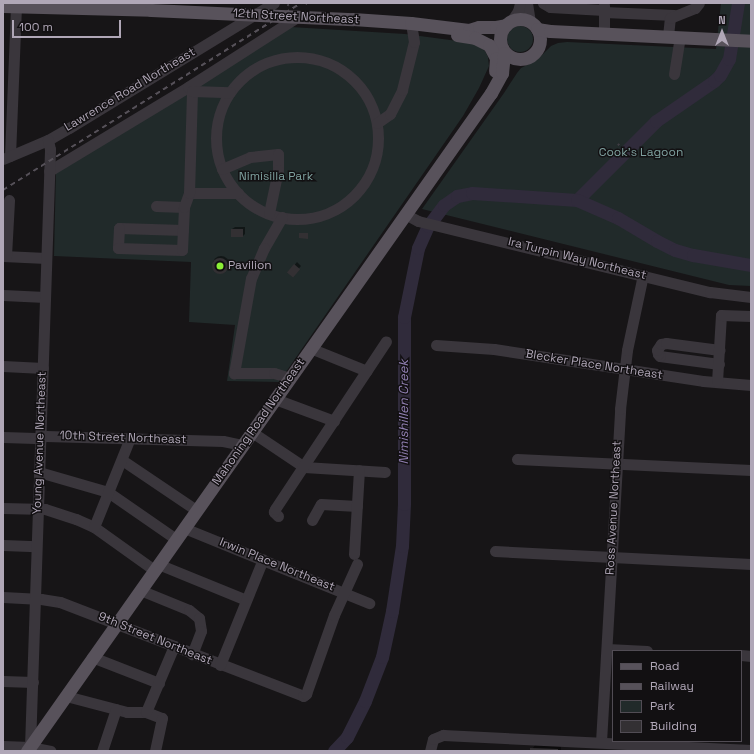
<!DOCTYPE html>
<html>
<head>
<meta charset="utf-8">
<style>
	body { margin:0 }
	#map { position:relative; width:754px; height:754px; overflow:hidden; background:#171517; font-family:"Space Grotesk",sans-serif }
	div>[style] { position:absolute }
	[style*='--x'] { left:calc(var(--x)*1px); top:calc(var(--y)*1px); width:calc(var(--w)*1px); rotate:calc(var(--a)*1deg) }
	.green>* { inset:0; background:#212a2a }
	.round { border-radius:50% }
	.shadow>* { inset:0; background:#0007 }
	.river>* { height:13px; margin:-6.5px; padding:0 6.5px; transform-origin:6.5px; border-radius:6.5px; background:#302b3b }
	.building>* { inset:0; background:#333033; transform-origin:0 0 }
	.path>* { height:1.5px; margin-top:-0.75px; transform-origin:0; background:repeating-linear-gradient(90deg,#403c43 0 2px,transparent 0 5px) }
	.minor>* { height:11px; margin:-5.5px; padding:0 5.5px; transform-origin:5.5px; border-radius:5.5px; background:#3a363c }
	.minor>.ring { margin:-5.5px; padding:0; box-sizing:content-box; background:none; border:11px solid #3a363c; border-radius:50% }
	.major>* { height:13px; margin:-6.5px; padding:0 6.5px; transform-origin:6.5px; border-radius:6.5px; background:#58525b }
	.major>.ring { margin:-6.5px; padding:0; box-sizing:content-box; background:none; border:13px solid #58525b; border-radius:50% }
	.rail>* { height:2px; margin-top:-1px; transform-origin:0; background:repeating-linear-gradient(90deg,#565159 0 5px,transparent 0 9px) }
	.dots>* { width:11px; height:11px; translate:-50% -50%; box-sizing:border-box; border:2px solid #121012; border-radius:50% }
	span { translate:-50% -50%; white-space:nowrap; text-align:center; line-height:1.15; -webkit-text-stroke:3px #121012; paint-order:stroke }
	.street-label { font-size:12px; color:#b0a7b7 }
	.park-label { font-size:12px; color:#7fa19f }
	.poi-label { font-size:12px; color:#b0a7b7 }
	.left { translate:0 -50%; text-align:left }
	.water-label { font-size:13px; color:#907fb1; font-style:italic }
	.frame { position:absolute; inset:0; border:4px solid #b0a7b7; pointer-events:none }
	.legend { position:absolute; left:612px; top:650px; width:130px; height:92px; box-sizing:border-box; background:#121012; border:1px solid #514c54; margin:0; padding:5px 7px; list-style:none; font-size:12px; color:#b0a7b7 }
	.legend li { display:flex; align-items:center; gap:8px; height:20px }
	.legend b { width:20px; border:1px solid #514c54 }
	.north { position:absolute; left:702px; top:12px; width:40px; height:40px; -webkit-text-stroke:3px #121012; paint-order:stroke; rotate:0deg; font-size:11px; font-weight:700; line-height:16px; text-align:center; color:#b0a7b7 }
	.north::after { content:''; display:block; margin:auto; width:14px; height:18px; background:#b0a7b7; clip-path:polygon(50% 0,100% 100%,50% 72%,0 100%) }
	.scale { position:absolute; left:12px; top:20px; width:109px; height:18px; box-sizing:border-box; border:2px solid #b0a7b7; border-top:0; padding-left:5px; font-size:12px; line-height:14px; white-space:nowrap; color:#b0a7b7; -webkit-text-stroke:3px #121012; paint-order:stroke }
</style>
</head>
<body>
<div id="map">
	<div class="green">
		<div style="clip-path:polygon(721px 3px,751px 3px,751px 286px,729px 285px,422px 209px,504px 93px,517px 73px,521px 68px,537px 60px,551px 46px,558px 43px,567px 42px,716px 49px)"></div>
		<div class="round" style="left:507px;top:26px;width:26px;height:26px"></div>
		<div style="clip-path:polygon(291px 27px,405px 34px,465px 42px,477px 45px,485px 51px,488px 57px,489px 66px,479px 88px,463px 116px,279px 382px,227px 381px,235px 325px,189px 322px,191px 262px,54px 256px,56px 170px)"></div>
	</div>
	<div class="shadow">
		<div style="clip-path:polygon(235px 227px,245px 227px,245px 234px,242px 237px,232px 229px)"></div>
		<div class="round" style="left:213px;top:256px;width:16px;height:16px"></div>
		<div style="clip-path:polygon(297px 262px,301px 266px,293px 275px,289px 272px)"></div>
		<div style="clip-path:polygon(535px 745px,561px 746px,561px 751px,531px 751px)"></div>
	</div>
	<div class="river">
		<div style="--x:577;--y:200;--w:112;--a:-45"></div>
		<div style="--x:656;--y:121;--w:70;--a:-34.6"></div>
		<div style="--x:714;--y:81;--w:8;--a:-45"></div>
		<div style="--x:720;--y:75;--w:18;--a:-61"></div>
		<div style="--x:729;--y:59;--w:57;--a:-80.9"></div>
		<div style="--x:334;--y:751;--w:19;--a:-47"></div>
		<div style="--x:347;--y:737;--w:40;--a:-63.4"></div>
		<div style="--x:365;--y:701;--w:47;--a:-68.9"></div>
		<div style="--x:382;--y:657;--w:47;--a:-77.7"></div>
		<div style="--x:392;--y:611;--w:66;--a:-81.3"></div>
		<div style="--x:402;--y:546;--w:42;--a:-87.3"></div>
		<div style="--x:404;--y:504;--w:187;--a:-90"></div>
		<div style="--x:404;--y:317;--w:70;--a:-78.5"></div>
		<div style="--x:418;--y:248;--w:24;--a:-66"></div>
		<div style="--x:428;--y:226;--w:26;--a:-53"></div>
		<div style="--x:444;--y:205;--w:16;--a:-35"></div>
		<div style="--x:457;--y:196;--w:15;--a:-11"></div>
		<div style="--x:472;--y:193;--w:105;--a:3.8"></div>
		<div style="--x:577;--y:200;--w:45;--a:23.7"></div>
		<div style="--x:618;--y:218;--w:45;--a:30.5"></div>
		<div style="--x:657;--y:241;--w:20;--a:27"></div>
		<div style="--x:675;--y:250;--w:19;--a:16"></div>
		<div style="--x:693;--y:255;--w:59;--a:9.8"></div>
	</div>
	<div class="building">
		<div style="left:231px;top:229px;width:12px;height:8px"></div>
		<div style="clip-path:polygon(299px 233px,308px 233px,308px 239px,299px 238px)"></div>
		<div class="round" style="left:212px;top:258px;width:16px;height:16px"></div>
		<div style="left:294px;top:264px;width:8px;height:11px;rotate:40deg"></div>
		<div style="clip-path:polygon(530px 748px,558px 749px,558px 751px,530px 751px)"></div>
	</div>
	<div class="path">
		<div style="--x:306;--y:3;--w:4;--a:45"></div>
		<div style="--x:287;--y:6;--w:4;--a:-45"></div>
		<div style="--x:618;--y:144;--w:20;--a:41"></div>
	</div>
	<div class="minor">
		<div style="--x:527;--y:3;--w:19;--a:81"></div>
		<div style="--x:543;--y:3;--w:8;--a:30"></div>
		<div style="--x:550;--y:7;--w:54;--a:3.2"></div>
		<div style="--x:604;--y:12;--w:70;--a:2.5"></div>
		<div style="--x:512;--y:20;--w:11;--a:-56"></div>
		<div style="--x:518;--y:11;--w:8;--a:-76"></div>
		<div style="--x:604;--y:33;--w:28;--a:-90"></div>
		<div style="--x:668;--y:36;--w:18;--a:-84"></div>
		<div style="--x:670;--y:18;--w:27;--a:-22"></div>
		<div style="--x:695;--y:8;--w:6;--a:-51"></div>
		<div class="ring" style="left:216px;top:57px;width:151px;height:151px"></div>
		<div style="--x:674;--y:74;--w:37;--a:-81"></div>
		<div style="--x:377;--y:123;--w:16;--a:-35"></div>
		<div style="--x:390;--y:114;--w:27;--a:-63"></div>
		<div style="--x:402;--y:90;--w:49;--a:-76"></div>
		<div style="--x:414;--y:42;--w:19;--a:-99"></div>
		<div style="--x:10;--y:156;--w:150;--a:-87.7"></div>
		<div style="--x:3;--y:159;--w:49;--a:-22.9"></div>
		<div style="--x:48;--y:140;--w:24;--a:-30"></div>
		<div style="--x:69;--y:128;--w:240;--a:-31.4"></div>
		<div style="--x:222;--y:169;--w:30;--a:-23"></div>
		<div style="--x:250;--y:157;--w:28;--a:-6"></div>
		<div style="--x:278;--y:154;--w:16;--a:90"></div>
		<div style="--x:278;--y:170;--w:44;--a:101.8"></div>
		<div style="--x:49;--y:171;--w:162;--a:-31.1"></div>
		<div style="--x:188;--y:87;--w:130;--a:-32.7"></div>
		<div style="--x:189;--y:193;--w:49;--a:0"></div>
		<div style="--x:156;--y:206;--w:28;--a:2"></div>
		<div style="--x:405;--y:214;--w:15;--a:28"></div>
		<div style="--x:418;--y:221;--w:301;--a:13.7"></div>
		<div style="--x:710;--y:292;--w:41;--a:7"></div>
		<div style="--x:282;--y:217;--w:36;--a:120"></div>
		<div style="--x:264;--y:248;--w:33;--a:113"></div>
		<div style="--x:251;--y:278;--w:97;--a:100.1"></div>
		<div style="--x:234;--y:373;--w:40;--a:0"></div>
		<div style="--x:274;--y:373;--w:17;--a:17"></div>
		<div style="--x:183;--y:230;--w:64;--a:-178.2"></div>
		<div style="--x:119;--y:228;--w:20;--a:93"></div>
		<div style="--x:118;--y:248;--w:64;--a:1.8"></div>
		<div style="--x:182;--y:250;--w:43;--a:-87.3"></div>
		<div style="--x:184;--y:207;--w:15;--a:-70"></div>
		<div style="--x:189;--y:193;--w:102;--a:-88.3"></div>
		<div style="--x:192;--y:91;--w:38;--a:2"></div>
		<div style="--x:3;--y:256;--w:43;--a:2.7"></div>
		<div style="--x:6;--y:256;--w:56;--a:-86.9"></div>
		<div style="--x:3;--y:295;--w:42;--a:2.7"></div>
		<div style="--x:436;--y:345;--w:58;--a:3.9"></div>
		<div style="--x:494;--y:349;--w:211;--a:8.7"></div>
		<div style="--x:703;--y:381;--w:48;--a:4.8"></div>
		<div style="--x:310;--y:348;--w:61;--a:22"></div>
		<div style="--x:719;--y:364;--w:60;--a:-172.3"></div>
		<div style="--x:660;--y:356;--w:3;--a:-135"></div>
		<div style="--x:658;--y:354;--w:4;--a:-104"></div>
		<div style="--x:657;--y:350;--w:7;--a:-56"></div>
		<div style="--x:661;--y:344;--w:5;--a:-11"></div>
		<div style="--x:666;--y:343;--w:54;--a:7.4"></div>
		<div style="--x:3;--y:366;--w:40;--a:2.9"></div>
		<div style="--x:717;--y:382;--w:67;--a:-86.6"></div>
		<div style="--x:721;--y:315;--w:30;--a:2"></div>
		<div style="--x:275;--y:399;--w:63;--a:20.4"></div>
		<div style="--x:252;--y:432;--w:63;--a:33.9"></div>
		<div style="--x:304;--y:467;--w:81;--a:3.5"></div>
		<div style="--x:3;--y:437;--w:32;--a:2"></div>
		<div style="--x:35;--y:438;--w:11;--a:-10"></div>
		<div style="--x:46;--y:436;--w:177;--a:1.6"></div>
		<div style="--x:223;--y:441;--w:19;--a:12"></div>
		<div style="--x:517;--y:459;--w:234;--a:2.7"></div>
		<div style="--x:122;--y:460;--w:89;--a:34"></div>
		<div style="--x:39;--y:472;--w:72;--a:16.2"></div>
		<div style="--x:108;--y:492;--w:83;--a:34.7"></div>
		<div style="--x:3;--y:508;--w:42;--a:1.4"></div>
		<div style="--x:45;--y:509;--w:33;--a:18"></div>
		<div style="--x:76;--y:519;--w:20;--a:24"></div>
		<div style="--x:94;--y:527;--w:74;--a:35.6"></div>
		<div style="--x:278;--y:516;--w:6;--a:-135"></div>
		<div style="--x:274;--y:512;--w:3;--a:-72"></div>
		<div style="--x:275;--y:509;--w:201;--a:-56.5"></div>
		<div style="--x:312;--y:520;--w:18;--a:-61"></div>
		<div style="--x:321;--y:504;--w:36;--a:3"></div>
		<div style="--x:94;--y:527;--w:96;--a:-68"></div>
		<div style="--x:184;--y:528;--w:200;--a:22.1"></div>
		<div style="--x:3;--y:545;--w:33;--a:2"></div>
		<div style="--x:495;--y:551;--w:256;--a:2.9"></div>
		<div style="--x:354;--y:554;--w:84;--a:-86.6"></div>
		<div style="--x:158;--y:564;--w:95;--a:22.2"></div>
		<div style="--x:140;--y:590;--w:53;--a:22.2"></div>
		<div style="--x:189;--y:610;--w:13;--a:39"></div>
		<div style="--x:199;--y:618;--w:13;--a:81"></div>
		<div style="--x:201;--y:631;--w:25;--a:111"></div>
		<div style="--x:3;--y:597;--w:38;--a:3"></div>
		<div style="--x:41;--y:599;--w:19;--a:9"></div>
		<div style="--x:60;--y:602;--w:261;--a:21.1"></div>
		<div style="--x:303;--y:696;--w:4;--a:-34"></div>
		<div style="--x:306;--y:694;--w:84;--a:-70.5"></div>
		<div style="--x:334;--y:615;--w:56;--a:-65.7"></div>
		<div style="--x:607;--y:649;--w:40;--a:2.9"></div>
		<div style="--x:741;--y:655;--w:10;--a:6"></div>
		<div style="--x:92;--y:657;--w:72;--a:21.2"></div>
		<div style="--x:220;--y:665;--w:114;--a:-67.9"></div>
		<div style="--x:3;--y:681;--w:30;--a:2"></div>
		<div style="--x:66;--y:696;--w:63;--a:14.7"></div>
		<div style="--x:127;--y:712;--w:19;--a:0"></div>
		<div style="--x:146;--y:712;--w:17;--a:21"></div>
		<div style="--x:162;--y:718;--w:34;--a:102"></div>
		<div style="--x:146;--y:712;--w:72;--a:-67"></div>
		<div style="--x:601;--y:742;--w:334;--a:-86.7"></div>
		<div style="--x:620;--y:409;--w:59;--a:-83.2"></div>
		<div style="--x:627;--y:350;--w:77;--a:-78"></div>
		<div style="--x:3;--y:746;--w:27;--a:2"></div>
		<div style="--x:30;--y:747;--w:21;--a:11"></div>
		<div style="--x:30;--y:747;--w:598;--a:-88.08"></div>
		<div style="--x:50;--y:149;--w:9;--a:-103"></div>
		<div style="--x:102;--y:751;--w:44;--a:-71.6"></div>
		<div style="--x:430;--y:751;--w:12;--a:-76"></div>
		<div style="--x:433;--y:739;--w:11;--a:-22"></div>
		<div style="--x:443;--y:735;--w:308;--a:2.8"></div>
	</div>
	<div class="major">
		<div style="--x:3;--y:6;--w:148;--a:1.5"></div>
		<div style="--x:151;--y:10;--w:202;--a:2.6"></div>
		<div style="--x:353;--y:19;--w:58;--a:3.9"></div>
		<div style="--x:411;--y:23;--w:58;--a:6.9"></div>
		<div style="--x:469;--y:30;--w:10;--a:-17"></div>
		<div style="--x:479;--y:27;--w:17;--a:0"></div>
		<div style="--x:496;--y:27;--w:10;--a:-11"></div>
		<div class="ring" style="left:500px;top:19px;width:27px;height:27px"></div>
		<div style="--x:537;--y:29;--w:13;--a:9"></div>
		<div style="--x:550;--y:31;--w:201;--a:2.8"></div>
		<div style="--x:457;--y:35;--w:18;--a:9"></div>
		<div style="--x:475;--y:38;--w:16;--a:27"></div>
		<div style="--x:489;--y:45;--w:15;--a:62"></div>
		<div style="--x:496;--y:58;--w:13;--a:94"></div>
		<div style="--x:27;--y:751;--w:805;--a:-54.81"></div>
		<div style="--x:491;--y:93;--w:23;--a:-61"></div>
		<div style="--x:502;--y:73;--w:20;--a:-84"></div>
	</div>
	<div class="rail">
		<div style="--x:3;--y:190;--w:352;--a:-32.1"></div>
	</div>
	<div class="dots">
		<div style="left:220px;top:266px;background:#8bee36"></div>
	</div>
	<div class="street-label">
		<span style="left:296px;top:17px;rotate:3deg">12th Street Northeast</span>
		<span style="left:130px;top:90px;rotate:-31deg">Lawrence Road Northeast</span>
		<span style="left:577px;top:259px;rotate:14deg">Ira Turpin Way Northeast</span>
		<span style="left:594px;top:365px;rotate:9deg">Blecker Place Northeast</span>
		<span style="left:259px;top:422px;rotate:-55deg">Mahoning Road Northeast</span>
		<span style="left:123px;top:438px;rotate:2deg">10th Street Northeast</span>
		<span style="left:40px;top:443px;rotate:-88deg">Young Avenue Northeast</span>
		<span style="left:614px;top:508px;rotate:-87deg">Ross Avenue Northeast</span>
		<span style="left:277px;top:565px;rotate:22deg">Irwin Place Northeast</span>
		<span style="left:155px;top:639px;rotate:22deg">9th Street Northeast</span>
	</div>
	<div class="park-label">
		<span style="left:641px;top:153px">Cook's Lagoon</span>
		<span style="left:276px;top:177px">Nimisilla Park</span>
	</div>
	<div class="poi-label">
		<span class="left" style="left:228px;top:266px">Pavilion</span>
	</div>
	<div class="water-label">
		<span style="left:404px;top:412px;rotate:-90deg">Nimishillen Creek</span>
	</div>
	<div class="frame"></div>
	<ul class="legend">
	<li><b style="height:5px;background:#58525b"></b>Road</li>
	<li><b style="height:5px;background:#565159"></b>Railway</li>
	<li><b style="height:11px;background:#212a2a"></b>Park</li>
	<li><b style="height:11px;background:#333033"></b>Building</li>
	</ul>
	<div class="north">N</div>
	<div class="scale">100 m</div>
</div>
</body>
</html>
